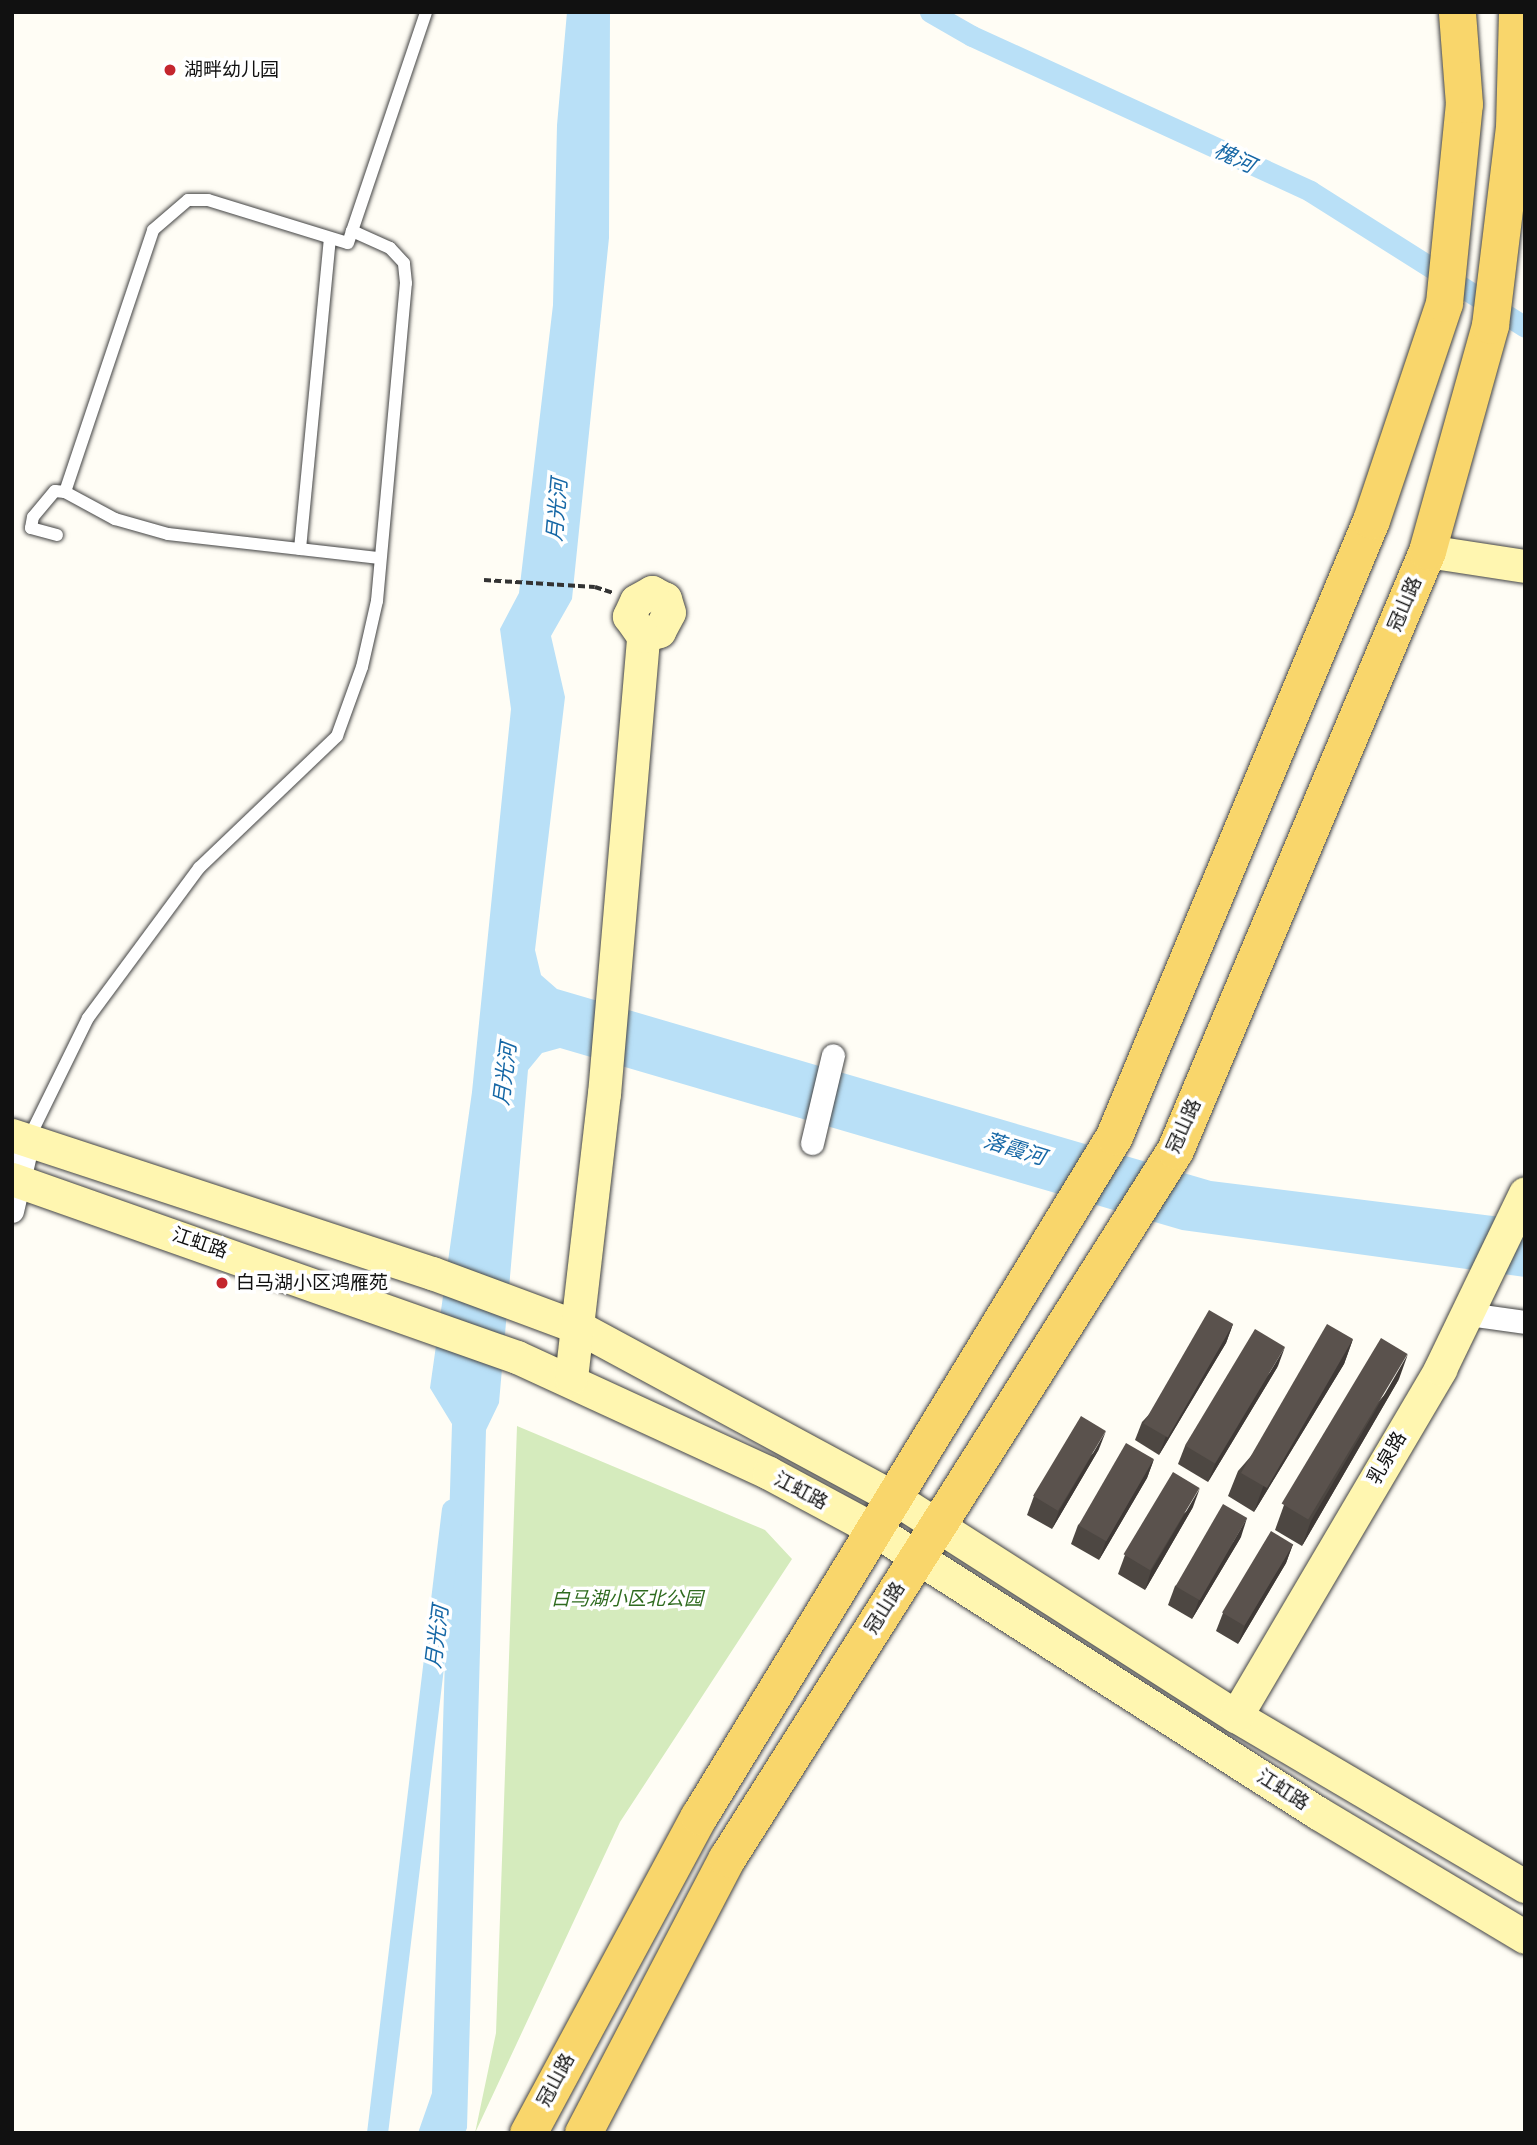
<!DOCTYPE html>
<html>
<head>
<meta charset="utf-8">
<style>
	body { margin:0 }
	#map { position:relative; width:1537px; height:2145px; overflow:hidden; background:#fffdf5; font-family:"Noto Serif","Noto Sans SC",serif }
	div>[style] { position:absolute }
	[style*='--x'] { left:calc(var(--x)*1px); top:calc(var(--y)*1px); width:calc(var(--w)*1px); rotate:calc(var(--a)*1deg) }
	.green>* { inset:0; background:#d5ebbd }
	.water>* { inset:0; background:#b9e0f7 }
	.canal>* { height:21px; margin:-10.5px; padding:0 10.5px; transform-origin:10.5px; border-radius:10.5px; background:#b9e0f7 }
	.path>* { height:3.5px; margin-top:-1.75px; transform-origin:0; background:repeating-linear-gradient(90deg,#333 0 7px,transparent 0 10.5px) }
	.roads { filter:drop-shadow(0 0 2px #444) drop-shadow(0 0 2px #444) }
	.lane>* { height:12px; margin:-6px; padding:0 6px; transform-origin:6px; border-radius:6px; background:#fff }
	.street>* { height:23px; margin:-11.5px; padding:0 11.5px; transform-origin:11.5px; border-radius:11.5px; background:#fff }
	.secondary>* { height:33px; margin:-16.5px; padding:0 16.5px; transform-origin:16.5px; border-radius:16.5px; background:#fff6b0 }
	.primary>* { height:37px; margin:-18.5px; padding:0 18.5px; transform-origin:18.5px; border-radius:18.5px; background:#f9d66b }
	.wall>* { inset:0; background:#4d4742 }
	.shaded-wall>* { inset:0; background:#3f3936 }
	.building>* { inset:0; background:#5a524d; transform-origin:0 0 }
	.dots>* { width:19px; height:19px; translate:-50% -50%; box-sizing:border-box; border:4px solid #fff; border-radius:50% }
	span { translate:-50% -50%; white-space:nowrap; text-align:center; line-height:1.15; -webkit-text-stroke:7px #fff; paint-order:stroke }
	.poi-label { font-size:19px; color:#111 }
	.left { translate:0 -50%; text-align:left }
	.street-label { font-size:19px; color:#111 }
	.park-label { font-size:19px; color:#2f6b1f; font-style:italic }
	.water-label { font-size:21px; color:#1768a6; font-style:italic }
	.frame { position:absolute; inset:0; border:14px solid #111; pointer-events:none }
</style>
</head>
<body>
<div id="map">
	<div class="green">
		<div style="clip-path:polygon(517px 1426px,765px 1530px,792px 1559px,620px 1822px,475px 2133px,496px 2033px)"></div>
	</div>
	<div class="water">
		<div style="clip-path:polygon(567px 12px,610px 12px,609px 238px,572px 599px,551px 636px,565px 697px,535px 950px,541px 975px,557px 989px,1211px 1181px,1525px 1220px,1525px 1277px,1182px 1230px,560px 1048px,542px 1053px,528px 1070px,499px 1403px,486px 1430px,467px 2128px,465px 2133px,418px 2133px,432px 2093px,452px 1424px,430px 1388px,472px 1092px,511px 709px,500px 629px,519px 593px,553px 305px,557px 125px)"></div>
	</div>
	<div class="canal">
		<div style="--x:930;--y:12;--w:48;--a:29.7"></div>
		<div style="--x:972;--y:36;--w:372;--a:24.6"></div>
		<div style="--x:1310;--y:191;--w:254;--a:32.3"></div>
		<div style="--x:377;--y:2133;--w:628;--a:-83.15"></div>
	</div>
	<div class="path">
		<div style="--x:484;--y:580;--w:111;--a:3.6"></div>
		<div style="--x:595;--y:587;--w:19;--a:18"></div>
	</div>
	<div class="roads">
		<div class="lane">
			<div style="--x:65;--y:492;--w:57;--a:28.4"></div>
			<div style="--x:115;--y:519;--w:55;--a:15.8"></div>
			<div style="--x:168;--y:534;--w:213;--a:6.5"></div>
			<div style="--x:57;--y:535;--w:27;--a:-165"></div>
			<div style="--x:31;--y:528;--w:11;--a:-80"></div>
			<div style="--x:33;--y:517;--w:34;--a:-50"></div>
			<div style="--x:55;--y:491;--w:10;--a:6"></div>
			<div style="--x:65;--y:492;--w:276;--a:-71.4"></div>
			<div style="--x:153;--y:230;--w:46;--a:-40.6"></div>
			<div style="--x:188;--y:200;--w:20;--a:0"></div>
			<div style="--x:208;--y:200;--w:146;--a:17.1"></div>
			<div style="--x:348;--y:243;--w:244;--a:-71.3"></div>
			<div style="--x:300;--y:549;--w:310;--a:-84.5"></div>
			<div style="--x:28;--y:1140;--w:136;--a:-63.8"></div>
			<div style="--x:88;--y:1018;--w:187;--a:-53.5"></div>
			<div style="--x:199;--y:868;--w:191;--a:-43.7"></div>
			<div style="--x:337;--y:736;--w:73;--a:-70.1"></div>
			<div style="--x:362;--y:667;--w:68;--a:-77.2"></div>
			<div style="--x:377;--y:601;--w:319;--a:-84.8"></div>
			<div style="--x:406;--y:283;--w:20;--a:-96"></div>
			<div style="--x:404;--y:263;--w:21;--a:-133"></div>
			<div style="--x:390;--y:248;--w:42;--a:-155.9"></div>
		</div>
		<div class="street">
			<div style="--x:812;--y:1143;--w:90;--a:-76.6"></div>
			<div style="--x:12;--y:1211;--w:72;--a:-77.1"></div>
			<div style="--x:1468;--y:1314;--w:58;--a:8"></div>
		</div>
		<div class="secondary">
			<div style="--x:1427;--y:551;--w:99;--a:8.7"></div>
			<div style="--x:12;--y:1135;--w:442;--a:18.2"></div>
			<div style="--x:432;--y:1273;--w:158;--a:20.4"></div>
			<div style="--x:580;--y:1328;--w:356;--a:28.4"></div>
			<div style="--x:893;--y:1497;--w:407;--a:32.6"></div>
			<div style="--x:1236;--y:1716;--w:335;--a:30.5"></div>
			<div style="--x:12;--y:1179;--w:535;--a:19.42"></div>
			<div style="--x:517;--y:1357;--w:277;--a:24.7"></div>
			<div style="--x:769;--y:1473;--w:118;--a:28.3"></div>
			<div style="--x:873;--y:1529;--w:528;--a:32.55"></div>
			<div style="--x:1318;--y:1813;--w:241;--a:30.9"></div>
			<div style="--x:571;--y:1378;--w:286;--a:-83.4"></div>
			<div style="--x:604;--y:1094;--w:460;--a:-85.1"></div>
			<div style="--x:643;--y:636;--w:17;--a:-17"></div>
			<div style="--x:659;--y:631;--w:21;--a:-62"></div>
			<div style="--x:669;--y:612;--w:14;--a:-107"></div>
			<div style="--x:665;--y:599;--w:15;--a:-152"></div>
			<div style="--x:652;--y:592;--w:18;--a:151"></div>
			<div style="--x:636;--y:601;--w:17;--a:115"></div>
			<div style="--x:629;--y:616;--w:24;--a:55"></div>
			<div style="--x:1236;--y:1716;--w:403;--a:-59.5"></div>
			<div style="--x:1440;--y:1369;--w:195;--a:-64.2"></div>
		</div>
		<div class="primary">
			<div style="--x:528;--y:2133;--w:360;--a:-61.7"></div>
			<div style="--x:699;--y:1816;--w:797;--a:-58.6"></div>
			<div style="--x:1114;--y:1136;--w:667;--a:-67.35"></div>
			<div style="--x:1371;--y:520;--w:229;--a:-71.4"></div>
			<div style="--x:1444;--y:303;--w:200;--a:-84.3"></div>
			<div style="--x:1464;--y:104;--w:92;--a:-94.4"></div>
			<div style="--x:583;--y:2133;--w:310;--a:-62.4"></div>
			<div style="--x:727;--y:1858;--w:838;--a:-57.68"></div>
			<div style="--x:1175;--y:1150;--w:650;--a:-67.18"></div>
			<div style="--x:1427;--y:551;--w:235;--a:-74.4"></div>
			<div style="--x:1490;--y:325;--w:199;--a:-83.1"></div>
			<div style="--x:1514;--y:127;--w:115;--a:-88.5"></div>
		</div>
	</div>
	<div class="wall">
		<div style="clip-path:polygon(1233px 1324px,1226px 1343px,1159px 1455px,1135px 1440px,1142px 1422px)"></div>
		<div style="clip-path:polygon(1353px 1339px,1344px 1364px,1254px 1512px,1228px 1496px,1238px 1471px)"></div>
		<div style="clip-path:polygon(1278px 1366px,1208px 1482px,1178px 1464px,1185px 1446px)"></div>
		<div style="clip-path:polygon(1399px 1379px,1302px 1546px,1275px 1530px,1284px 1505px)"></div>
		<div style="clip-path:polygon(1099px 1449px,1052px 1529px,1027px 1515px,1034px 1496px)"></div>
		<div style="clip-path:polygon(1154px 1459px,1147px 1478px,1099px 1560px,1071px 1544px,1078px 1525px)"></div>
		<div style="clip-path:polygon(1193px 1507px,1145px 1590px,1118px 1574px,1125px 1555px)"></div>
		<div style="clip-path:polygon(1241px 1537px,1192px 1619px,1168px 1605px,1175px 1586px)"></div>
		<div style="clip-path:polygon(1293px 1544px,1286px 1563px,1238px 1644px,1216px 1631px,1223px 1613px)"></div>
	</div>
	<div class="shaded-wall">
		<div style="clip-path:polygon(1233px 1324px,1226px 1343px,1159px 1455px,1166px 1436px)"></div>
		<div style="clip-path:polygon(1353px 1339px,1344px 1364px,1254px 1512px,1263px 1487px)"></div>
		<div style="clip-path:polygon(1285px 1347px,1278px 1366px,1208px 1482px,1215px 1464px)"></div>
		<div style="clip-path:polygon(1408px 1354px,1399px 1379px,1302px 1546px,1311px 1521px)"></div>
		<div style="clip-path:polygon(1106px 1431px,1099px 1449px,1052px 1529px,1059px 1511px)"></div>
		<div style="clip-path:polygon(1154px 1459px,1147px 1478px,1099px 1560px,1106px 1541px)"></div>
		<div style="clip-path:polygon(1200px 1488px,1193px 1507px,1145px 1590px,1151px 1571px)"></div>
		<div style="clip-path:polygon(1247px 1518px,1241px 1537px,1192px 1619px,1199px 1600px)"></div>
		<div style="clip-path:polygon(1293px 1544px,1286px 1563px,1238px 1644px,1245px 1625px)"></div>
	</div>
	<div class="building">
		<div style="left:1209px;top:1310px;width:28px;height:131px;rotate:30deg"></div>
		<div style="left:1327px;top:1324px;width:30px;height:172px;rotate:30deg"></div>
		<div style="left:1255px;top:1329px;width:35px;height:136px;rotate:31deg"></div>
		<div style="left:1381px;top:1338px;width:31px;height:193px;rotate:31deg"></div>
		<div style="left:1081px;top:1416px;width:29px;height:93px;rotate:31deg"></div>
		<div style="left:1126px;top:1443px;width:32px;height:95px;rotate:30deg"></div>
		<div style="left:1173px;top:1472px;width:31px;height:96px;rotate:31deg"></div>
		<div style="left:1223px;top:1504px;width:28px;height:95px;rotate:30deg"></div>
		<div style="left:1271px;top:1531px;width:26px;height:95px;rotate:31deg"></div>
	</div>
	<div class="dots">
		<div style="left:170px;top:70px;background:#c4262e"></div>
		<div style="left:222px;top:1283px;background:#c4262e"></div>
	</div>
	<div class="poi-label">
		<span class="left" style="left:184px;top:70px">湖畔幼儿园</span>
		<span class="left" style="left:236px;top:1283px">白马湖小区鸿雁苑</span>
	</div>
	<div class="street-label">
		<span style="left:1405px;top:604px;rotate:-67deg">冠山路</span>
		<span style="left:1184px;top:1126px;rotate:-66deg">冠山路</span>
		<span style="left:200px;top:1243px;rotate:19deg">江虹路</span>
		<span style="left:1387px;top:1458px;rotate:-60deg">乳泉路</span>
		<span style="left:801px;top:1491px;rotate:28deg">江虹路</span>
		<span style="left:885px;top:1608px;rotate:-58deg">冠山路</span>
		<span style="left:1283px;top:1790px;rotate:33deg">江虹路</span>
		<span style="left:556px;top:2080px;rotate:-62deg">冠山路</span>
	</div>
	<div class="park-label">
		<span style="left:627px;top:1599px">白马湖小区北公园</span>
	</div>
	<div class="water-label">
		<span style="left:1235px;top:157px;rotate:25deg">槐河</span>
		<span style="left:556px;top:510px;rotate:-85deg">月光河</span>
		<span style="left:504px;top:1074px;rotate:-83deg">月光河</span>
		<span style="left:1015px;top:1148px;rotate:17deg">落霞河</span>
		<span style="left:436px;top:1637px;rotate:-83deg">月光河</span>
	</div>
	<div class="frame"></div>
</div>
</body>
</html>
